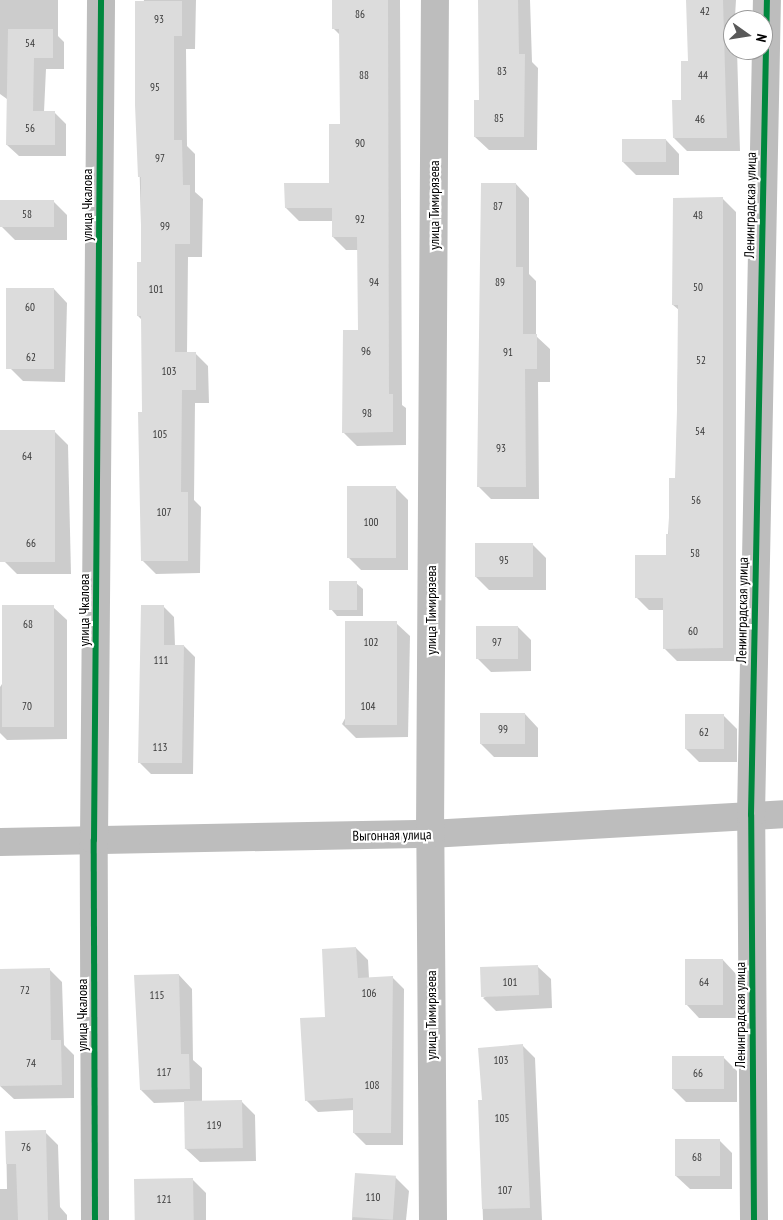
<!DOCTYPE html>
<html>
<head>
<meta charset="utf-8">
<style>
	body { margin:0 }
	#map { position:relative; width:783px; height:1220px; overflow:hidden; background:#fff; font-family:"PT Sans Narrow",sans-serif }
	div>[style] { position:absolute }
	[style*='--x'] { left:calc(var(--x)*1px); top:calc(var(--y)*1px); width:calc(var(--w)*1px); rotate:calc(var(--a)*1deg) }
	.shadow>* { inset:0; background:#0003 }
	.building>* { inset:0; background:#dcdcdc; transform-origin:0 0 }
	.minor>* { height:28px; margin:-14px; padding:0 14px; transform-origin:14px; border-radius:14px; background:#bdbdbd }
	.cycleway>* { height:6px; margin:-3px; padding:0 3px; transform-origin:3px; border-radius:3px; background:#00873e }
	span { translate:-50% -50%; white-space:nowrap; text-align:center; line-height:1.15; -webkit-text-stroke:4.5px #fff; paint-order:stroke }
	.number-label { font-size:11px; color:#373737 }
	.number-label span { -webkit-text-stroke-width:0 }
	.street-label { font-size:14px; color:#000 }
	.north { position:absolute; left:723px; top:10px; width:50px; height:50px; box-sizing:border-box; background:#fff; border:1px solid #999; border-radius:50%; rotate:103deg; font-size:14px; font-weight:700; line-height:20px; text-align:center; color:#000 }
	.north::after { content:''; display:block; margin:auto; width:18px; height:22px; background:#595959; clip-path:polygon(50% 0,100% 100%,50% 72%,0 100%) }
</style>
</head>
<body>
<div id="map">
	<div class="shadow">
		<div style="clip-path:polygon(0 0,58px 0,58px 36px,64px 42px,64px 69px,46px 69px,44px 112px,54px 112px,66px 124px,66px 156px,19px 156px,7px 145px,7px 99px,0 94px)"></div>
		<div style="clip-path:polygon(144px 0,196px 0,195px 49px,186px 49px,187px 146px,195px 154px,195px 192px,203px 199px,202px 257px,188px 257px,187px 353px,195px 353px,208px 366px,209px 403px,195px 403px,194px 500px,201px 507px,200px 573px,156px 574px,142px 560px,143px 321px,138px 316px,142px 263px,136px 37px)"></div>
		<div style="clip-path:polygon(333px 0,400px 0,402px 405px,406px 408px,406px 445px,357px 446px,343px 432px,359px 331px,358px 250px,346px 250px,333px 237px,333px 221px,299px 221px,286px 208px,330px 184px,341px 125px,341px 36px,333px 28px)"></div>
		<div style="clip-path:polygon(479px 0,530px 0,532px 62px,538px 68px,537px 150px,489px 150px,475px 137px,481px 101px)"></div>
		<div style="clip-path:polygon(688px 0,736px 0,733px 50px,737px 50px,740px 151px,687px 151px,674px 138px,690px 62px)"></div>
		<div style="clip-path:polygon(666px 140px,679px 154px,679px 175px,636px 175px,623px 162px)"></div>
		<div style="clip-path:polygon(516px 184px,529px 198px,529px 274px,536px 281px,536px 336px,550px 349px,550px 382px,538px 382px,539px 499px,491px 499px,478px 486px)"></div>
		<div style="clip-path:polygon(723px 199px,736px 212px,736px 661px,677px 661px,664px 648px,664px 610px,649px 610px,636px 597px,667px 556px,671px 479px,676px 479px,679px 310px,673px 305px)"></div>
		<div style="clip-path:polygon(54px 202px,67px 215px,67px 240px,15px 240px,2px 227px)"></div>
		<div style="clip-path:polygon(54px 289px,67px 303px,65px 382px,23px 381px,10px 368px)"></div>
		<div style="clip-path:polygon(0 431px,54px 431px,68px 445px,71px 574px,17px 574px,4px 561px)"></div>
		<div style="clip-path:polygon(395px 487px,408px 500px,408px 570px,361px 570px,348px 557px)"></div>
		<div style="clip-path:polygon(533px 545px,546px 558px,546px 590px,489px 590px,476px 577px)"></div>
		<div style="clip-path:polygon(356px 583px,363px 589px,363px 616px,337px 616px,331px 609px)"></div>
		<div style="clip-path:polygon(163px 606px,174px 617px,175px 646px,184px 646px,195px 657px,193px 774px,151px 774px,140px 763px)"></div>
		<div style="clip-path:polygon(53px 607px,67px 620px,67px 739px,7px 740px,0 733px,0 687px)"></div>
		<div style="clip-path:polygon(396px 623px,410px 636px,408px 737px,356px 738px,342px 724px)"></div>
		<div style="clip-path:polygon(518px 627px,531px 640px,531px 671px,491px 672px,477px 658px)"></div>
		<div style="clip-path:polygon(525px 714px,538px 728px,538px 757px,494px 757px,481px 744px)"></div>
		<div style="clip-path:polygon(723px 715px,737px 729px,737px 762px,699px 762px,686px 749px)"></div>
		<div style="clip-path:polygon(356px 948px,368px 960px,369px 978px,392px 977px,404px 989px,403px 1145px,366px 1145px,354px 1133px,354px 1110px,318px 1112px,306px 1100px,326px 1018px)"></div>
		<div style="clip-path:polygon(723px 960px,736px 974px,736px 1018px,699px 1018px,686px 1004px)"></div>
		<div style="clip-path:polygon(537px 966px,551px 979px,552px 1008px,496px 1011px,483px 998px)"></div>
		<div style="clip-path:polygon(49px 969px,62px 982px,64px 1045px,74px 1055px,74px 1098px,14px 1099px,0 1086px,0 970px)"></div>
		<div style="clip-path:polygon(179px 975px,192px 989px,193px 1060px,202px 1068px,202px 1102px,242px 1102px,255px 1115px,256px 1161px,200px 1162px,186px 1149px,185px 1102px,154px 1103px,141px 1090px)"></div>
		<div style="clip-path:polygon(523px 1046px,535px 1058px,542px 1220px,483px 1220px,479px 1101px,483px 1101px)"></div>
		<div style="clip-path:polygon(724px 1058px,737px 1071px,737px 1102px,686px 1102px,673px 1089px)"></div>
		<div style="clip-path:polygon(45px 1132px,58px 1145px,60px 1207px,67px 1215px,67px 1220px,0 1220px,0 1189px,7px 1189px,6px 1133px)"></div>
		<div style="clip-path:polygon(719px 1140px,732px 1153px,732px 1189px,690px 1189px,676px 1176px)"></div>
		<div style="clip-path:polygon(356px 1174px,395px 1177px,409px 1191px,406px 1220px,352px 1220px)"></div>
		<div style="clip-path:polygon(192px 1179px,206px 1193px,206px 1220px,137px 1220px)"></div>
	</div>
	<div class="building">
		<div style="clip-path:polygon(332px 0,388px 0,389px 394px,393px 394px,393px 432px,342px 433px,343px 330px,358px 330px,357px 237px,332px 237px,332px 208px,285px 208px,284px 183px,329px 183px,329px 124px,340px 124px,339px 29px,332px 29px)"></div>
		<div style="clip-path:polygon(478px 0,518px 0,519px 54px,525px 54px,524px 137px,474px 137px,474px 100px,479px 100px)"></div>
		<div style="clip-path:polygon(686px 0,723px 0,727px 138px,673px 138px,672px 100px,681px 100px,681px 61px,688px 61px)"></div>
		<div style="clip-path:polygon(135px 1px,182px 1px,182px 36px,174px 36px,174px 140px,182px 140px,183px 185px,190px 185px,190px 244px,175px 244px,175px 352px,196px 352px,196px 390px,182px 390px,181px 492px,188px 492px,188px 561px,141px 561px,138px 412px,142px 412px,141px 316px,137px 316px,137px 262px,141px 262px,141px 177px,138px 177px,135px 105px)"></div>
		<div style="clip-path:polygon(8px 29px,53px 29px,53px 58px,34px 58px,33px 111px,55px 111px,55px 145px,6px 145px)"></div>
		<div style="left:622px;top:139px;width:44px;height:23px"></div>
		<div style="clip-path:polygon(481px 183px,516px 183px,516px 267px,523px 267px,523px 334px,537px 334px,537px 369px,525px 369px,526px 487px,477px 487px)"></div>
		<div style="clip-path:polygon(723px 197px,723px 648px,663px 649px,663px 598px,635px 598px,635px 555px,666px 555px,666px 534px,669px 534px,669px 478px,675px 478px,677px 410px,678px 305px,672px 305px,673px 198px)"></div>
		<div style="left:0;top:200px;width:54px;height:27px"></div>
		<div style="left:6px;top:288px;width:48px;height:81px"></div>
		<div style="left:0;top:430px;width:55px;height:132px"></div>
		<div style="left:347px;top:486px;width:49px;height:72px"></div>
		<div style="left:533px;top:543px;width:34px;height:58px;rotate:90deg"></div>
		<div style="left:329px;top:581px;width:28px;height:29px"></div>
		<div style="left:54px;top:605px;width:122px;height:52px;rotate:90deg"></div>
		<div style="clip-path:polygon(141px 605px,164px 605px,164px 645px,184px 645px,182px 763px,138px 763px)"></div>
		<div style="left:345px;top:621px;width:52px;height:104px"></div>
		<div style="left:476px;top:626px;width:42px;height:33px"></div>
		<div style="left:480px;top:713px;width:45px;height:31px"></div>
		<div style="left:685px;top:714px;width:39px;height:35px"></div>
		<div style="clip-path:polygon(356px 947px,358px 978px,393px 976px,391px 1133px,353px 1133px,353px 1098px,305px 1101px,300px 1018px,325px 1017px,322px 949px)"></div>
		<div style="left:685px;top:959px;width:38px;height:46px"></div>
		<div style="left:538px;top:965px;width:30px;height:58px;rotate:88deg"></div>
		<div style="clip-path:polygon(50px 968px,51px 1040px,61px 1040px,62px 1085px,0 1086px,0 969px)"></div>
		<div style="clip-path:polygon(179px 974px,181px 1054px,189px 1054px,190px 1089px,140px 1090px,134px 975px)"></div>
		<div style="clip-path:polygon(523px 1044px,530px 1208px,482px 1209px,478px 1100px,482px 1100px,478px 1048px)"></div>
		<div style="left:724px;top:1056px;width:33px;height:52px;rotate:90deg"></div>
		<div style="left:242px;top:1100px;width:48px;height:58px;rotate:89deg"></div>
		<div style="clip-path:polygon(46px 1130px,48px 1220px,18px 1220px,16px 1164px,6px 1164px,5px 1131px)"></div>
		<div style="left:675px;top:1139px;width:45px;height:37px"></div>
		<div style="left:355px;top:1173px;width:41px;height:44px;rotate:4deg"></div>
		<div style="left:193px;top:1178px;width:42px;height:59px;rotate:89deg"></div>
	</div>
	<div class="minor">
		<div style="--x:0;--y:842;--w:430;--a:-1.1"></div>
		<div style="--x:430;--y:834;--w:354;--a:-3.2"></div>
		<div style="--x:95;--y:1220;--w:380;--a:-90.2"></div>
		<div style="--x:94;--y:840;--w:840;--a:-89.52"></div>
		<div style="--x:433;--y:1220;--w:386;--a:-90.4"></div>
		<div style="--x:430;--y:834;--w:834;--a:-89.66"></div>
		<div style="--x:754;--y:1220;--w:405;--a:-90.4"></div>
		<div style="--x:751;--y:815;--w:815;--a:-88.88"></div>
	</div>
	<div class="cycleway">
		<div style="--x:95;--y:1220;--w:380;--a:-90.2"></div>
		<div style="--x:94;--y:840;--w:840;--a:-89.52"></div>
		<div style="--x:754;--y:1220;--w:405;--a:-90.4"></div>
		<div style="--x:751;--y:815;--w:815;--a:-88.88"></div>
	</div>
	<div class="number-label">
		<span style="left:705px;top:11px">42</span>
		<span style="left:360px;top:14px">86</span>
		<span style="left:159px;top:19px">93</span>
		<span style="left:30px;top:43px">54</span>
		<span style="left:502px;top:71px">83</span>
		<span style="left:364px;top:75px">88</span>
		<span style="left:703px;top:75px">44</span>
		<span style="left:155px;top:87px">95</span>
		<span style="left:499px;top:118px">85</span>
		<span style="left:700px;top:119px">46</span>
		<span style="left:30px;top:128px">56</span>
		<span style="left:360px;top:143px">90</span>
		<span style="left:160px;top:158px">97</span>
		<span style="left:498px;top:206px">87</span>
		<span style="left:27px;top:214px">58</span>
		<span style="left:698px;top:215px">48</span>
		<span style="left:360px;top:219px">92</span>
		<span style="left:165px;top:226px">99</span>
		<span style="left:374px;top:282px">94</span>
		<span style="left:500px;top:282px">89</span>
		<span style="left:698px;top:287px">50</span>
		<span style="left:156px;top:289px">101</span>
		<span style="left:30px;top:307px">60</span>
		<span style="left:366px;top:351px">96</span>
		<span style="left:508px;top:352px">91</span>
		<span style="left:31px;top:357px">62</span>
		<span style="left:701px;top:360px">52</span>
		<span style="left:169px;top:371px">103</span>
		<span style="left:367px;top:413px">98</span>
		<span style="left:700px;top:431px">54</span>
		<span style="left:160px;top:434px">105</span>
		<span style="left:501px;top:448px">93</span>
		<span style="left:27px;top:456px">64</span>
		<span style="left:696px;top:500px">56</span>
		<span style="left:164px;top:512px">107</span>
		<span style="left:371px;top:522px">100</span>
		<span style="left:31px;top:543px">66</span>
		<span style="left:695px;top:553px">58</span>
		<span style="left:504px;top:560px">95</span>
		<span style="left:28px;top:624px">68</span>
		<span style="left:693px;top:631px">60</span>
		<span style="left:371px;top:642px">102</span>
		<span style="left:497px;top:642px">97</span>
		<span style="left:161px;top:660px">111</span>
		<span style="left:27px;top:706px">70</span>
		<span style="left:368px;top:706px">104</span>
		<span style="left:503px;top:729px">99</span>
		<span style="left:704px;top:732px">62</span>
		<span style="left:160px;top:747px">113</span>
		<span style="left:510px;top:982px">101</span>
		<span style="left:704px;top:982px">64</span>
		<span style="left:25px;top:990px">72</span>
		<span style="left:369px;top:993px">106</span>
		<span style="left:157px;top:995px">115</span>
		<span style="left:501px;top:1060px">103</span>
		<span style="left:31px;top:1063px">74</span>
		<span style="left:164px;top:1072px">117</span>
		<span style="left:698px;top:1073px">66</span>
		<span style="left:372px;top:1085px">108</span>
		<span style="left:502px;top:1118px">105</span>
		<span style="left:214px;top:1125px">119</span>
		<span style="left:26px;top:1147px">76</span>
		<span style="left:697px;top:1157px">68</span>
		<span style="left:505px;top:1190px">107</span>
		<span style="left:373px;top:1197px">110</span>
		<span style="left:164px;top:1199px">121</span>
	</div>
	<div class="street-label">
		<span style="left:87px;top:205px;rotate:-90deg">улица Чкалова</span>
		<span style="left:434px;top:205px;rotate:-90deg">улица Тимирязева</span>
		<span style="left:750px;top:205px;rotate:-89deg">Ленинградская улица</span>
		<span style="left:84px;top:610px;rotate:-90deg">улица Чкалова</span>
		<span style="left:431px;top:610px;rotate:-90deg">улица Тимирязева</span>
		<span style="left:742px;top:610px;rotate:-89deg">Ленинградская улица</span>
		<span style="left:392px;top:835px;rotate:-1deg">Выгонная улица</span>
		<span style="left:82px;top:1015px;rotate:-90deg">улица Чкалова</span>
		<span style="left:431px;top:1015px;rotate:-90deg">улица Тимирязева</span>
		<span style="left:740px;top:1015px;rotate:-90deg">Ленинградская улица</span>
	</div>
	<div class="north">N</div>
</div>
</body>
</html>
